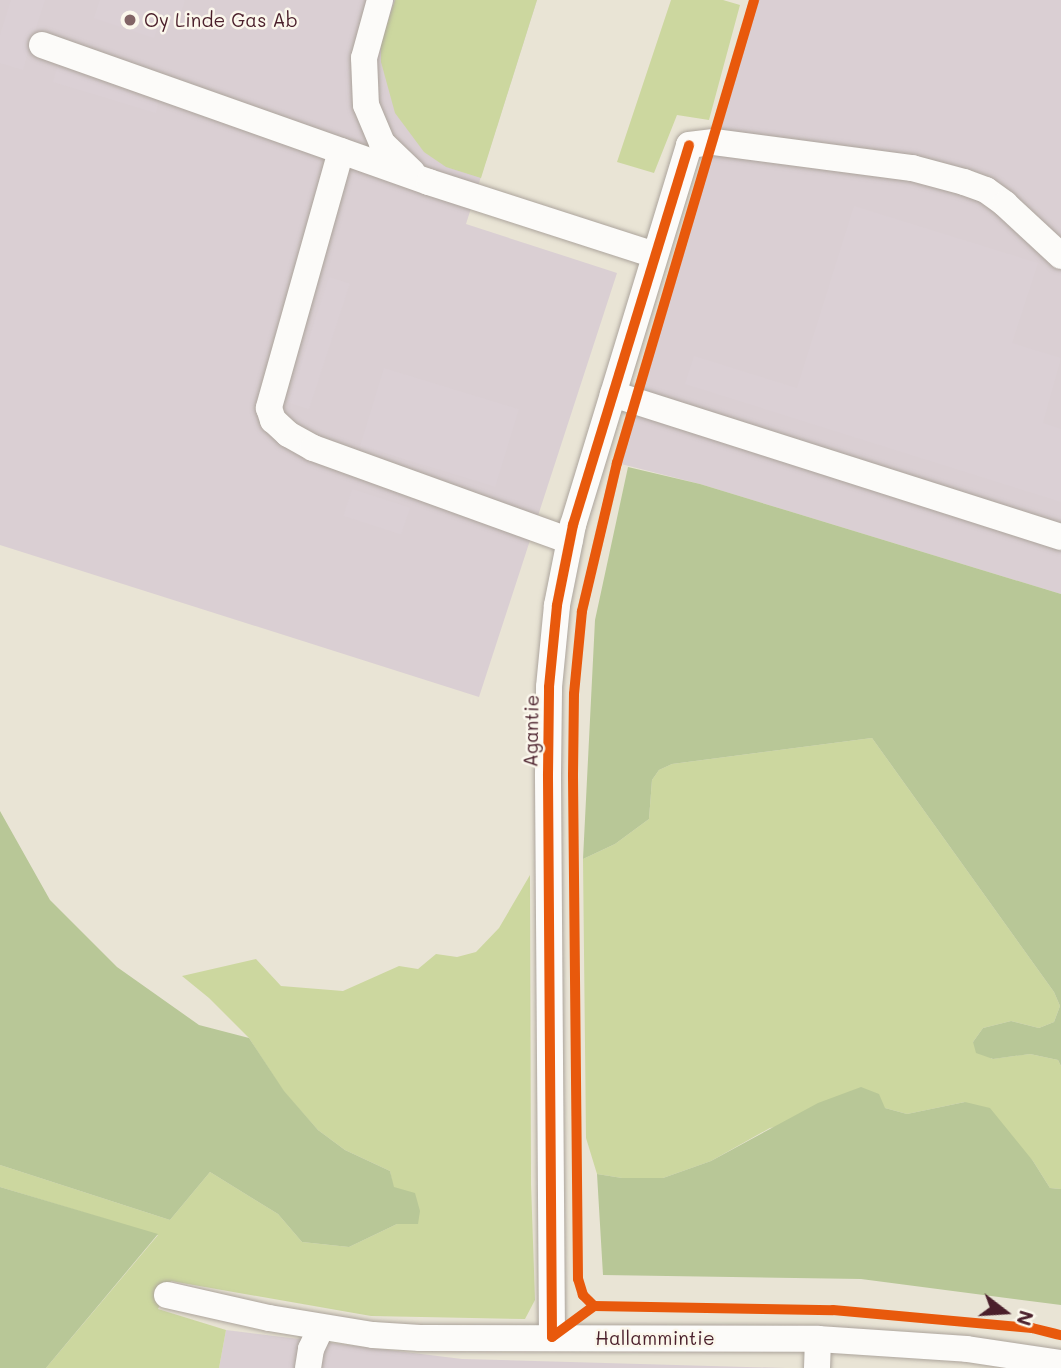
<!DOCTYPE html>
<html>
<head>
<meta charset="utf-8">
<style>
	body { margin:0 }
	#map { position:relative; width:1061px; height:1368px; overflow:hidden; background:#e9e4d5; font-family:Mali,sans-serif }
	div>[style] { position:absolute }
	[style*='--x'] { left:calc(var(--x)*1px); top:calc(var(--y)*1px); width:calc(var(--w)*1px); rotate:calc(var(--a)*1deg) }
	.industrial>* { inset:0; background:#dacfd3 }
	.green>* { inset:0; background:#ccd79f }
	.forest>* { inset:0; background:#b8c797 }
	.building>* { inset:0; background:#dbd0d5; transform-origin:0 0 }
	.roads { filter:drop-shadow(0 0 2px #aca49c) drop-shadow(0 0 2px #aca49c) }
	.minor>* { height:26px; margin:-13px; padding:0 13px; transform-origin:13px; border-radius:13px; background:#fcfbf9 }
	.cycleway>* { height:10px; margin:-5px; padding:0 5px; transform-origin:5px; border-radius:5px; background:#e8590c }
	.dots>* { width:19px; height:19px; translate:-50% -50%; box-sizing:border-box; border:4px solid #fbf7ec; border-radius:50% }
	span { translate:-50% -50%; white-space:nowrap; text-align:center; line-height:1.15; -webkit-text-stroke:5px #fbf7ec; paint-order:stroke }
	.poi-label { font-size:19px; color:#4a1f2b }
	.left { translate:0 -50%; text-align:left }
	.street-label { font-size:19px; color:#4a1f2b }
	.north { position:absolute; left:970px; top:1277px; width:70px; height:70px; -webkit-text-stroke:5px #fbf7ec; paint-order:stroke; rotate:107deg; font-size:19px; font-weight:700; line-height:28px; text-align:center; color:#4a1f2b }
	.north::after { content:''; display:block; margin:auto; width:24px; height:32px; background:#4a1f2b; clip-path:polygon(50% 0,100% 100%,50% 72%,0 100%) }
</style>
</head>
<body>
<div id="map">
	<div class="industrial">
		<div style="clip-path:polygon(0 0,537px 0,466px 224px,617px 273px,479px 697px,0 545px)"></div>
		<div style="clip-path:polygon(754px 0,1061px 0,1061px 594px,700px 484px,617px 463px)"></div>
		<div style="clip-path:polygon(226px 1330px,462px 1359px,786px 1368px,219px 1368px)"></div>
	</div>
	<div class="green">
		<div style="clip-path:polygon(395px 0,537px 0,481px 178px,446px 167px,424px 152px,395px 113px,381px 62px,381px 42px)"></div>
		<div style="clip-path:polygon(671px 0,723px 0,740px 5px,709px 120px,677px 115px,654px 173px,617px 162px)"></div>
		<div style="clip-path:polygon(872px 738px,1054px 992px,1060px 1006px,1054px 1022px,1039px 1028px,1011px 1021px,983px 1028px,973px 1042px,992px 1059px,1030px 1054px,1058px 1060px,1061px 1066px,1061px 1189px,1050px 1188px,1033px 1161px,965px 1102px,907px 1114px,885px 1108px,770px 1128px,711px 1161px,663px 1178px,622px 1178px,597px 1174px,586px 1138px,583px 859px,615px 844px,649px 819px,652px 780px,659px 770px,672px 764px)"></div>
		<div style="clip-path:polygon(530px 875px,531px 1184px,535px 1300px,525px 1319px,371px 1316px,171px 1281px,158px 1309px,226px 1330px,219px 1368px,46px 1368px,158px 1235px,0 1187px,0 1165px,170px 1220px,210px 1172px,278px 1214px,302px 1242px,349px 1247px,397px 1224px,417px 1224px,393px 1187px,390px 1171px,345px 1150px,318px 1130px,284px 1092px,249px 1038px,209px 998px,182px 976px,256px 959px,281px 986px,343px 991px,399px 966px,418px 969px,436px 954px,457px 957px,476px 952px,499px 928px)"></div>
	</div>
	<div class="forest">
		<div style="clip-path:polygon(628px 467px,700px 484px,1061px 594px,1061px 1066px,1058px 1060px,1030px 1054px,993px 1059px,976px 1053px,973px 1042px,983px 1028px,1011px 1021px,1039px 1028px,1054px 1022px,1060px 1006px,1054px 992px,872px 738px,672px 764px,659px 770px,652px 780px,649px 819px,615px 844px,583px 859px,595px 620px)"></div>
		<div style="clip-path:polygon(0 811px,50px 900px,117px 967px,199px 1025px,249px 1038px,284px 1091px,318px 1130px,345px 1150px,390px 1171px,394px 1187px,415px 1193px,420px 1211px,418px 1224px,397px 1224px,349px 1247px,302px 1242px,278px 1214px,210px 1172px,170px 1220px,0 1165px)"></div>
		<div style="clip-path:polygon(861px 1087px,879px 1094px,885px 1108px,907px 1114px,965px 1102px,990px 1108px,1033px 1161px,1050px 1188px,1061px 1189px,1061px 1305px,861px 1279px,603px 1275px,597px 1174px,622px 1178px,663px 1178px,711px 1161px,818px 1103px)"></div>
		<div style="clip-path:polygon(0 1187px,158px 1234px,46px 1368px,0 1368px)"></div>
	</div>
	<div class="building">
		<div style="clip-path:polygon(11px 0,45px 0,35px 31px,27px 40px,28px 52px,23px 70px,0 63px,0 35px)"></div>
		<div style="clip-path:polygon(100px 0,185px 0,178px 22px,161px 17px,154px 38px,94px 18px)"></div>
		<div style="clip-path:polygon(57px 67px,158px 103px,156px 113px,53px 82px)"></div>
		<div style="clip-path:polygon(854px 206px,1038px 263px,1012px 343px,1061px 358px,1043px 423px,1061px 429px,1061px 502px,685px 384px,694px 356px,797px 388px)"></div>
		<div style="left:329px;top:277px;width:22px;height:132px;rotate:18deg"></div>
		<div style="left:384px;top:368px;width:141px;height:81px;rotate:17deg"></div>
		<div style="left:352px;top:489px;width:61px;height:28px;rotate:18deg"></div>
	</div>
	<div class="roads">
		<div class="minor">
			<div style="--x:380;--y:0;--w:60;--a:105.4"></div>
			<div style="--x:364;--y:58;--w:47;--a:87.6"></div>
			<div style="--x:366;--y:105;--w:41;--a:67.2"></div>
			<div style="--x:382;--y:143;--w:42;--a:44"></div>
			<div style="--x:42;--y:45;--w:411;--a:19.5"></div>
			<div style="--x:429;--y:182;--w:237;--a:17.9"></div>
			<div style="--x:341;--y:151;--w:267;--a:105.7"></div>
			<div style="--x:269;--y:408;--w:13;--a:72"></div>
			<div style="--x:273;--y:420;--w:21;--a:43"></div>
			<div style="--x:288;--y:434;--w:29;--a:29"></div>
			<div style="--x:313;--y:448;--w:273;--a:19.9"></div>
			<div style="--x:613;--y:394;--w:470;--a:17.7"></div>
			<div style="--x:167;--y:1295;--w:105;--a:12.7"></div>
			<div style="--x:269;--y:1318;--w:105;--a:9.3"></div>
			<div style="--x:373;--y:1335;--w:47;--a:3.7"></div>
			<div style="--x:420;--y:1338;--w:398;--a:0.1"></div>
			<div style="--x:818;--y:1339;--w:149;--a:3.8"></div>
			<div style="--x:967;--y:1349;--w:95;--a:8.5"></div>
			<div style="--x:552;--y:1337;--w:563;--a:-90.41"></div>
			<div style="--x:548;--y:774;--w:87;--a:-89.3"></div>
			<div style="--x:549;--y:687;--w:82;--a:-84.4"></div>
			<div style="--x:557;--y:605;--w:82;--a:-78.7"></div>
			<div style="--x:573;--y:525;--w:397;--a:-73"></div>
			<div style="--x:689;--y:145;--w:25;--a:-7"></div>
			<div style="--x:714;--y:142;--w:200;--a:7.5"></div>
			<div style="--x:912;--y:168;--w:54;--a:15.1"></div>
			<div style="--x:964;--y:182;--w:23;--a:20"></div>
			<div style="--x:986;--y:190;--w:24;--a:36"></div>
			<div style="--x:1005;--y:204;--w:76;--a:42.9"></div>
			<div style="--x:308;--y:1368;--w:19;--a:-81"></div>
			<div style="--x:311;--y:1349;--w:23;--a:-65"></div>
			<div style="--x:817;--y:1368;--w:29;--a:-88"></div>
		</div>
	</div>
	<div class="cycleway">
		<div style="--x:594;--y:1306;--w:16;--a:-135"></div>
		<div style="--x:583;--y:1295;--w:17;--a:-107"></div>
		<div style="--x:578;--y:1279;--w:504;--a:-90.57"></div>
		<div style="--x:573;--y:775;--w:81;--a:-89.3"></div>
		<div style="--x:574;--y:694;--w:83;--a:-84.5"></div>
		<div style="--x:582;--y:611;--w:152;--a:-76.7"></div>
		<div style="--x:617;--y:463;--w:483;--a:-73.5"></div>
		<div style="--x:552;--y:1337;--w:563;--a:-90.41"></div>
		<div style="--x:548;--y:774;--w:87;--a:-89.3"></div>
		<div style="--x:549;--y:687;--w:82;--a:-84.4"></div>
		<div style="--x:557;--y:605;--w:82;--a:-78.7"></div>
		<div style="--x:573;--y:525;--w:397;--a:-73"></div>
		<div style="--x:552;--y:1337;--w:52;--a:-36.4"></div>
		<div style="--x:594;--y:1306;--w:239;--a:1"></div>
		<div style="--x:833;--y:1310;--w:200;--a:5.2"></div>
		<div style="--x:1032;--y:1328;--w:30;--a:14"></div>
	</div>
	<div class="dots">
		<div style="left:130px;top:20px;background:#826466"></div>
	</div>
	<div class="poi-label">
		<span class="left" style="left:144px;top:20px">Oy Linde Gas Ab</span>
	</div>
	<div class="street-label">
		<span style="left:531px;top:731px;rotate:-89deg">Agantie</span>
		<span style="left:655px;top:1338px">Hallammintie</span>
	</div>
	<div class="north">N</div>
</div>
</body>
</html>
